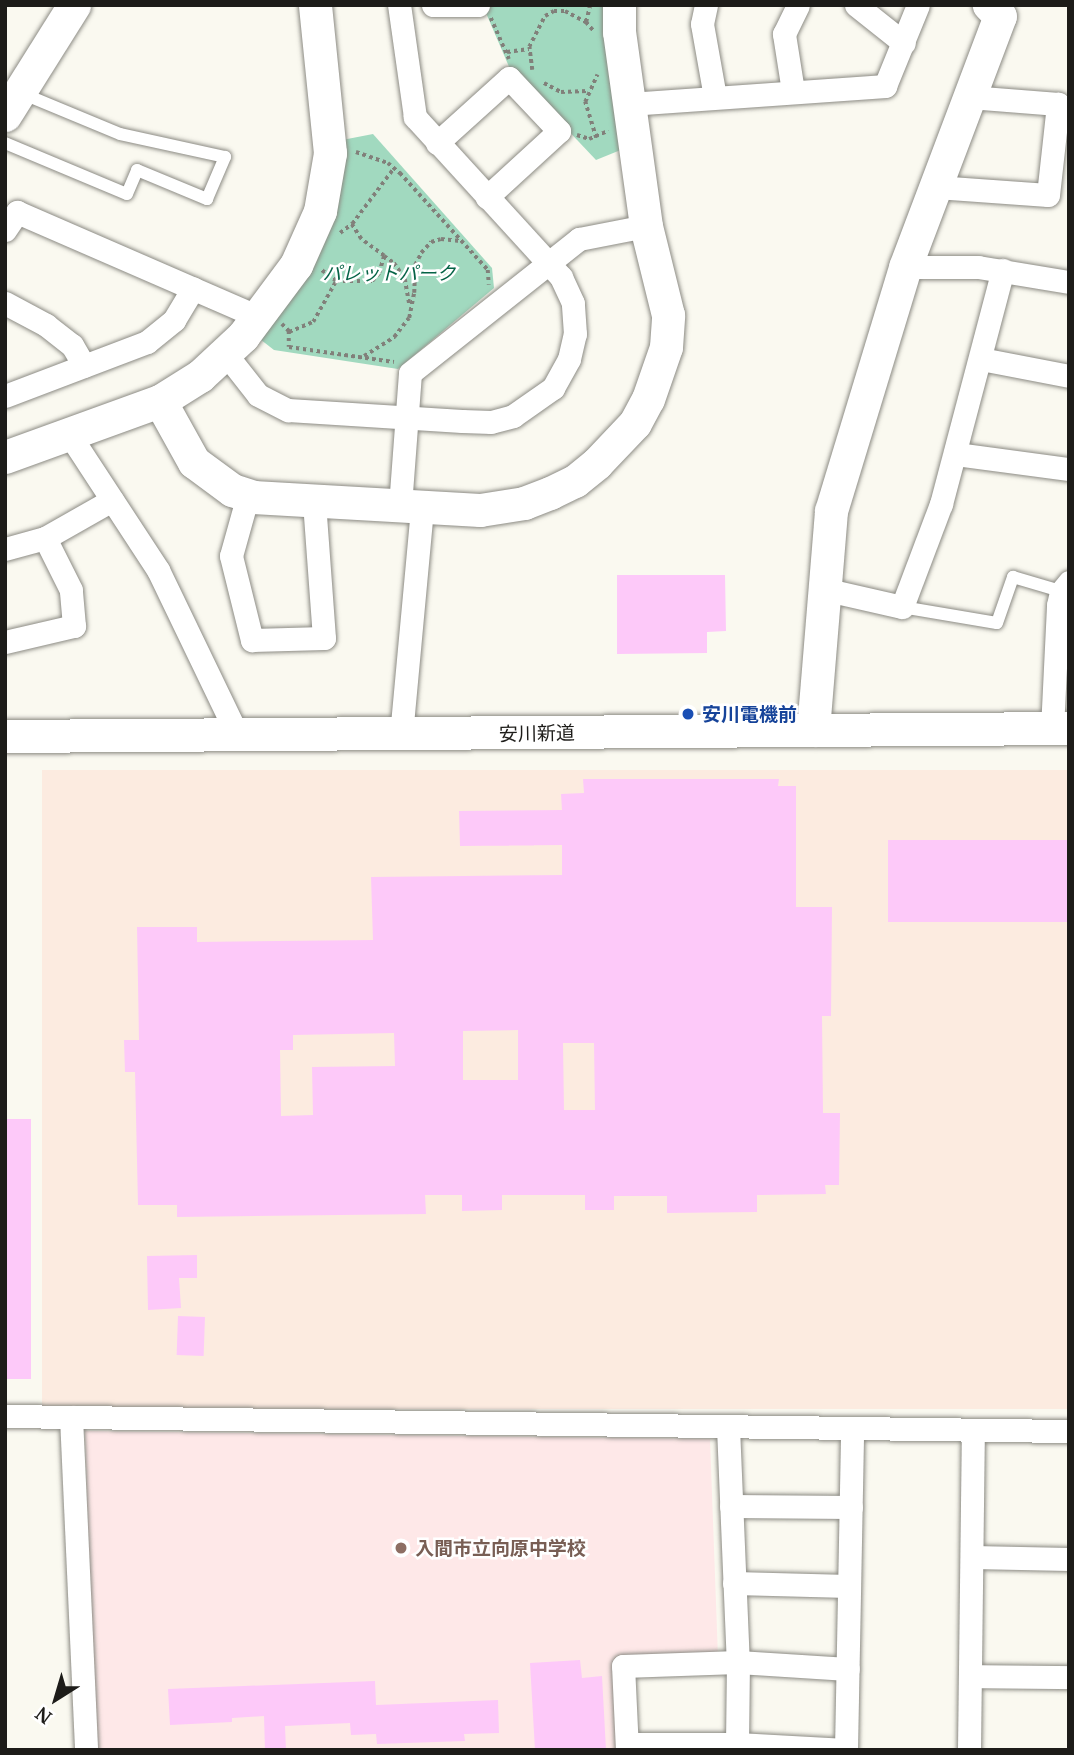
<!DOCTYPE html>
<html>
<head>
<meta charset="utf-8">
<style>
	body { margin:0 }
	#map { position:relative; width:1074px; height:1755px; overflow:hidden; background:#faf9f0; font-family:"PT Serif","Noto Sans JP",serif }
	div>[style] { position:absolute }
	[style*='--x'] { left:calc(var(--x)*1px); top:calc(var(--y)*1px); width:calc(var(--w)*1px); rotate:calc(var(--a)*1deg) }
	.industrial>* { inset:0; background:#fcebe0; transform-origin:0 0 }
	.education>* { inset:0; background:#fee8e8 }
	.green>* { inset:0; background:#a1d9bf }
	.building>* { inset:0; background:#fdc9f9; transform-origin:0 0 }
	.path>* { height:3.5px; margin-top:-1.75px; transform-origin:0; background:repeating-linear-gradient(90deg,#81807a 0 3.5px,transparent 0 7px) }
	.roads { filter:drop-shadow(0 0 2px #8c8b84) drop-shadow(0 0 2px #8c8b84) }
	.lane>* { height:12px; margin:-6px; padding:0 6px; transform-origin:6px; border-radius:6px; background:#fff }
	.street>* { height:23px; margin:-11.5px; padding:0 11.5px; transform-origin:11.5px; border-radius:11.5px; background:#fff }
	.secondary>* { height:33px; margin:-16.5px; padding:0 16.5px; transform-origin:16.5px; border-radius:16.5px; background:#fff }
	.dots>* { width:19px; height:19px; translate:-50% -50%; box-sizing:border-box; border:4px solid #fff; border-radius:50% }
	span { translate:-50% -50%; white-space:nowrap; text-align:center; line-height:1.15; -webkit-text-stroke:5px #fff; paint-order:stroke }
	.park-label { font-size:19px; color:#056346; font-style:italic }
	.transit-label { font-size:19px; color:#164399; font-weight:700 }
	.left { translate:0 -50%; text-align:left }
	.street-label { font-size:19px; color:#1d1c19 }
	.education-label { font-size:19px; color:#785e54; font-weight:700 }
	.frame { position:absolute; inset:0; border:7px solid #1d1c19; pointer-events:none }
	.north { position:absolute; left:21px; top:1664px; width:70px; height:70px; -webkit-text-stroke:5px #fff; paint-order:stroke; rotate:217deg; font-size:19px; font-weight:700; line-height:28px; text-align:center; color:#1d1c19 }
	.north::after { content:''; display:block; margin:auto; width:24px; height:32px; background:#1d1c19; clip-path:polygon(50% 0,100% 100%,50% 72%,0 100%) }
</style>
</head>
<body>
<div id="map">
	<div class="industrial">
		<div style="left:42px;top:770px;width:1027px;height:639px"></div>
	</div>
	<div class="education">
		<div style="clip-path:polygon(85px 1431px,710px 1439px,718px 1657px,618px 1660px,622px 1750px,95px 1750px)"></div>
	</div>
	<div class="green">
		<div style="clip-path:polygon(489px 5px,611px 5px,628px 147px,596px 160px,510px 69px,486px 13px)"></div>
		<div style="clip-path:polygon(373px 134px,492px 268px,494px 288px,398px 369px,274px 350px,256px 336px,337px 141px)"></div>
	</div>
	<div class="building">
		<div style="clip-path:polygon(617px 575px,725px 575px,726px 631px,707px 632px,707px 653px,617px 654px)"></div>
		<div style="clip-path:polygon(evenodd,583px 779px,779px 779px,778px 786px,796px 786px,796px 907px,832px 907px,831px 1016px,822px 1016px,823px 1113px,840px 1113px,839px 1185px,825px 1185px,826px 1194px,757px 1195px,757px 1212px,667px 1213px,667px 1196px,614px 1196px,614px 1210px,585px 1210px,585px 1195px,502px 1195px,502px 1210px,462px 1211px,462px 1195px,425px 1195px,426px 1214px,177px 1217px,177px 1205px,138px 1205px,135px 1072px,125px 1072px,124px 1040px,139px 1040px,137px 927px,197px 927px,197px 942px,373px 940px,371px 877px,562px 875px,562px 845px,460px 846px,459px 811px,562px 810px,561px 794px,584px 793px,583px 779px,518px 1030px,518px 1080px,463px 1080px,463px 1031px,518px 1030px,583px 779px,394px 1033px,395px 1066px,312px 1067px,313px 1115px,281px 1116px,280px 1050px,293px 1050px,293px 1035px,394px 1033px,583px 779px,563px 1043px,594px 1043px,595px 1110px,564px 1110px,563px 1043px)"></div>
		<div style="left:888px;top:840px;width:181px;height:82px"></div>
		<div style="left:31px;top:1119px;width:260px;height:26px;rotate:90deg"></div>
		<div style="clip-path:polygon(197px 1255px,197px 1278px,179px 1278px,181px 1308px,148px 1310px,147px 1256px)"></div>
		<div style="left:178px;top:1316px;width:27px;height:39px;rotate:2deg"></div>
		<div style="clip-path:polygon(580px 1660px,582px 1678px,602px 1676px,606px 1750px,535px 1750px,530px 1663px)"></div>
		<div style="clip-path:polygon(375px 1681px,376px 1705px,498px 1700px,499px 1733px,464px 1734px,465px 1741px,377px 1744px,376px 1734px,351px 1735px,350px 1723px,285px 1726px,286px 1750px,265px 1750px,264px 1716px,232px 1718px,232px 1722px,170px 1725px,168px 1689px)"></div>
	</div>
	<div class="path">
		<div style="--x:491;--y:18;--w:45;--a:66.3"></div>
		<div style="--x:586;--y:22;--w:17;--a:-77"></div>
		<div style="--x:507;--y:52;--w:22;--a:-8"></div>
		<div style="--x:532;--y:70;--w:23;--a:-97"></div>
		<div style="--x:529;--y:47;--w:35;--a:-63"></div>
		<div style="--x:545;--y:16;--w:10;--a:-29"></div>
		<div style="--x:554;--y:11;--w:11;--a:0"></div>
		<div style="--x:565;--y:11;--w:24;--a:28"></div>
		<div style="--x:586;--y:22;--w:11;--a:49"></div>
		<div style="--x:544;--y:83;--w:19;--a:28"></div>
		<div style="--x:561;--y:92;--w:26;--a:-2"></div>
		<div style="--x:577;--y:135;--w:13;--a:18"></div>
		<div style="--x:589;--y:139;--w:21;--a:-23"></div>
		<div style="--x:596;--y:138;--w:38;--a:-107"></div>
		<div style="--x:585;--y:102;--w:30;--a:-66"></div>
		<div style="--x:356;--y:152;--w:34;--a:19"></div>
		<div style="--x:388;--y:163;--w:16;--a:40"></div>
		<div style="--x:400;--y:173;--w:131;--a:47.8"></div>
		<div style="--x:488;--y:270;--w:15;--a:86"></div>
		<div style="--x:340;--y:233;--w:15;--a:-37"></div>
		<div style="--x:352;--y:224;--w:70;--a:-53.1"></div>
		<div style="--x:384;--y:256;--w:12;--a:35"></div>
		<div style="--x:394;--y:263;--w:19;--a:55"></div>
		<div style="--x:405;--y:279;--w:27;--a:80"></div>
		<div style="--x:336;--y:281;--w:36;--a:0"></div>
		<div style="--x:372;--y:281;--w:11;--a:-49"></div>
		<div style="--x:379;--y:273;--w:18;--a:-74"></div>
		<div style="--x:384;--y:256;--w:29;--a:-144"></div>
		<div style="--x:361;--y:239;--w:17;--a:-123"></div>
		<div style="--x:282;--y:324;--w:10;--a:45"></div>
		<div style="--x:289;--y:331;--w:16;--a:90"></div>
		<div style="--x:289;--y:347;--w:106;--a:8.1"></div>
		<div style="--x:289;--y:332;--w:26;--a:-23"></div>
		<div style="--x:313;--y:322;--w:47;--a:-60.7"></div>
		<div style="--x:336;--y:281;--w:19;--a:-144"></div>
		<div style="--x:364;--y:356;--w:36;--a:-32"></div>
		<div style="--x:394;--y:337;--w:24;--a:-52"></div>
		<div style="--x:409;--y:318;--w:25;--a:-79"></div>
		<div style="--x:414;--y:293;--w:28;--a:-88"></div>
		<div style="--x:415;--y:265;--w:13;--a:-63"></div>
		<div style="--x:421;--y:253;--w:15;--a:-48"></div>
		<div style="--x:431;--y:242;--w:10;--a:-17"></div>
		<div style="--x:441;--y:239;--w:19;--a:6"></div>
	</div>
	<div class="roads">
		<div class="lane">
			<div style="--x:5;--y:143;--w:132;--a:22.7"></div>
			<div style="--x:127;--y:194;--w:26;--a:-67"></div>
			<div style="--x:137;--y:170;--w:76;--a:22.5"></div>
			<div style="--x:207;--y:199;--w:46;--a:-66.8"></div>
			<div style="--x:225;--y:157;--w:107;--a:-167.6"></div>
			<div style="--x:120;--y:134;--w:107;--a:-157.5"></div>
			<div style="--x:902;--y:607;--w:96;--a:9.6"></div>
			<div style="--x:997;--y:623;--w:49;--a:-70.8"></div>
			<div style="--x:1013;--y:577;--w:53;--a:16.4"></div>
		</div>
		<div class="street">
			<div style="--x:433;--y:5;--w:45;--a:0"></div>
			<div style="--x:706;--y:5;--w:19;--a:102"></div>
			<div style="--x:702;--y:24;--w:74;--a:79.9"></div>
			<div style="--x:856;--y:5;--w:61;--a:38.4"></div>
			<div style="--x:793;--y:91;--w:58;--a:-99"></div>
			<div style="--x:784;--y:34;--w:32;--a:-64"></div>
			<div style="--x:629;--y:104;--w:257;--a:-4"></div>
			<div style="--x:885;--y:86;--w:87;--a:-67.8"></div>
			<div style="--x:437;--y:143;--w:97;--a:-42.1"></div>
			<div style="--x:509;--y:78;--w:73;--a:46.7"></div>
			<div style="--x:559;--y:131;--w:98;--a:137.5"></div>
			<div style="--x:936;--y:187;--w:112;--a:4.1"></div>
			<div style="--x:1048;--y:195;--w:92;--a:-83.7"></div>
			<div style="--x:1058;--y:104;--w:89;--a:-175.5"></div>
			<div style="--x:5;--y:230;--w:22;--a:-56"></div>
			<div style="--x:17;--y:212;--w:264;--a:23.5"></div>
			<div style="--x:905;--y:267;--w:73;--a:0"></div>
			<div style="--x:978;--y:267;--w:92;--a:9.4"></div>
			<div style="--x:5;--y:303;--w:47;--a:28.2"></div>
			<div style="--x:46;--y:325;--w:33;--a:38"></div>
			<div style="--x:72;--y:345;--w:24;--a:60"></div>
			<div style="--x:225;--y:353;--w:53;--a:51.8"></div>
			<div style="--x:258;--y:395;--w:34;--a:27"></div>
			<div style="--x:288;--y:410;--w:174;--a:3.6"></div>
			<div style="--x:462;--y:421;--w:29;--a:2"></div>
			<div style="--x:491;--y:422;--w:23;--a:-15"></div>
			<div style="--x:513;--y:416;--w:49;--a:-35"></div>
			<div style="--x:553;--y:388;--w:33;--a:-61"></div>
			<div style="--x:569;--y:359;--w:26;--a:-77"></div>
			<div style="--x:575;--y:334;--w:31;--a:-94"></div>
			<div style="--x:573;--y:303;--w:29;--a:-115"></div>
			<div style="--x:561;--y:277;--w:217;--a:-132.4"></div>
			<div style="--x:415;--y:117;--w:113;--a:-98.1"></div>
			<div style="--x:981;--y:359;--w:90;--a:10.9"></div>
			<div style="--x:5;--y:396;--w:152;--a:-20.8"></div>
			<div style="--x:147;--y:342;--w:35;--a:-39"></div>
			<div style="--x:174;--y:320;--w:37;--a:-59"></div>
			<div style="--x:69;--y:434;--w:163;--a:56.8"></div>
			<div style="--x:158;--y:570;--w:184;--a:64.3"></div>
			<div style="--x:956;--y:454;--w:114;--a:7.6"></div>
			<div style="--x:248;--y:495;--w:63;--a:105.6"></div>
			<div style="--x:231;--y:556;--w:87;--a:76"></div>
			<div style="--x:252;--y:640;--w:72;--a:-1.6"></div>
			<div style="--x:324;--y:638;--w:137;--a:-94.2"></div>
			<div style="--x:400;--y:506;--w:133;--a:-85.7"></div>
			<div style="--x:410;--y:373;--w:216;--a:-38.4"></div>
			<div style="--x:579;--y:239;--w:68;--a:-11"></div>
			<div style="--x:5;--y:549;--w:41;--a:-15.4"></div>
			<div style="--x:45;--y:538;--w:77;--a:-29.6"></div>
			<div style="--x:823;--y:589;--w:81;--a:12.8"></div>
			<div style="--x:902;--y:607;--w:110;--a:-69.3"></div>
			<div style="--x:941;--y:504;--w:242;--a:-75.2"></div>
			<div style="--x:5;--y:642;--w:71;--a:-13.1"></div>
			<div style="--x:74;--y:626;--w:36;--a:-95"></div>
			<div style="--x:71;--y:590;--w:58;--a:-116.6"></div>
			<div style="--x:1052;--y:729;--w:124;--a:-87.2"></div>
			<div style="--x:1058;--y:605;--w:13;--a:-77"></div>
			<div style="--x:1061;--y:592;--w:13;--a:-51"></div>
			<div style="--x:401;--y:735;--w:228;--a:-84.7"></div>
			<div style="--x:5;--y:1416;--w:1064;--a:0.81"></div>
			<div style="--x:71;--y:1417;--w:333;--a:87.4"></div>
			<div style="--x:728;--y:1427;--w:235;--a:87.6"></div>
			<div style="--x:738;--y:1662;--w:88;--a:90.7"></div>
			<div style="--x:731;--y:1506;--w:120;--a:0.5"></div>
			<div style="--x:972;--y:1557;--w:97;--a:1.2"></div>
			<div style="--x:734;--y:1583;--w:115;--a:1.5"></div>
			<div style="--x:970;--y:1676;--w:99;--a:0.6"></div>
			<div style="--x:627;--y:1744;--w:110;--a:0"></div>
			<div style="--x:737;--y:1744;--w:109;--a:3.2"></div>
			<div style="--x:627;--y:1750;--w:84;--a:-92.7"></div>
			<div style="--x:623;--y:1666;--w:115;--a:-2"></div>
			<div style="--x:738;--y:1662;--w:110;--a:3.6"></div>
			<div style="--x:846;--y:1750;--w:321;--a:-88.9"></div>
			<div style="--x:969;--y:1750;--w:319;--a:-89.3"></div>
		</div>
		<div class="secondary">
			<div style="--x:5;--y:115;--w:130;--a:-57.9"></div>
			<div style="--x:160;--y:401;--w:70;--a:60.9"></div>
			<div style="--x:194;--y:462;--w:47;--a:36.4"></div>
			<div style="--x:232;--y:490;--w:22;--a:18"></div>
			<div style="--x:253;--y:497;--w:227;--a:3.3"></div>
			<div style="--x:480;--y:510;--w:45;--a:-9"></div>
			<div style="--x:524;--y:503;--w:28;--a:-21"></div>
			<div style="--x:550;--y:493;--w:28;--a:-26"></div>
			<div style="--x:575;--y:481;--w:28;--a:-39"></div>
			<div style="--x:597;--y:463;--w:55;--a:-46.5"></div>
			<div style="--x:635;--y:423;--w:27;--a:-62"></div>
			<div style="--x:648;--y:399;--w:55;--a:-70.9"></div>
			<div style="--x:666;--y:347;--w:32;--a:-86"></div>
			<div style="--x:668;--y:315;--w:92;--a:-103.9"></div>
			<div style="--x:646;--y:226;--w:196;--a:-97.9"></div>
			<div style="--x:619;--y:32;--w:27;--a:-90"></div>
			<div style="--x:5;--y:457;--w:165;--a:-19.9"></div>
			<div style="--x:160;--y:401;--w:47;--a:-32"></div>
			<div style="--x:200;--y:376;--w:59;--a:-42.9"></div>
			<div style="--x:243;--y:336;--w:89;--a:-53.3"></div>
			<div style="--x:296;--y:265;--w:59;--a:-66"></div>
			<div style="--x:320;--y:211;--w:59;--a:-80.2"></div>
			<div style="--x:330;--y:153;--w:149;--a:-95.8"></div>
			<div style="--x:813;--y:730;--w:220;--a:-85.3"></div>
			<div style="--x:831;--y:511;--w:255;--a:-73.1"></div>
			<div style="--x:905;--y:267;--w:268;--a:-69.3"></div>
			<div style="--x:1000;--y:16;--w:16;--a:-135"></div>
			<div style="--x:5;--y:736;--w:1064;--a:-0.43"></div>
		</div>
	</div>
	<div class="dots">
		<div style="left:688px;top:714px;background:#1a4fb4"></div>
		<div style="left:401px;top:1548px;background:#8d6e63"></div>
	</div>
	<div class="park-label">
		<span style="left:389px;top:273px">パレットパーク</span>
	</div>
	<div class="transit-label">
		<span class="left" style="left:702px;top:714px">安川電機前</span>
	</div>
	<div class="street-label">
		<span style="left:537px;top:733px;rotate:-1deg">安川新道</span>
	</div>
	<div class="education-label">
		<span class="left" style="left:415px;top:1548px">入間市立向原中学校</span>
	</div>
	<div class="frame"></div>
	<div class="north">N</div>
</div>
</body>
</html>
